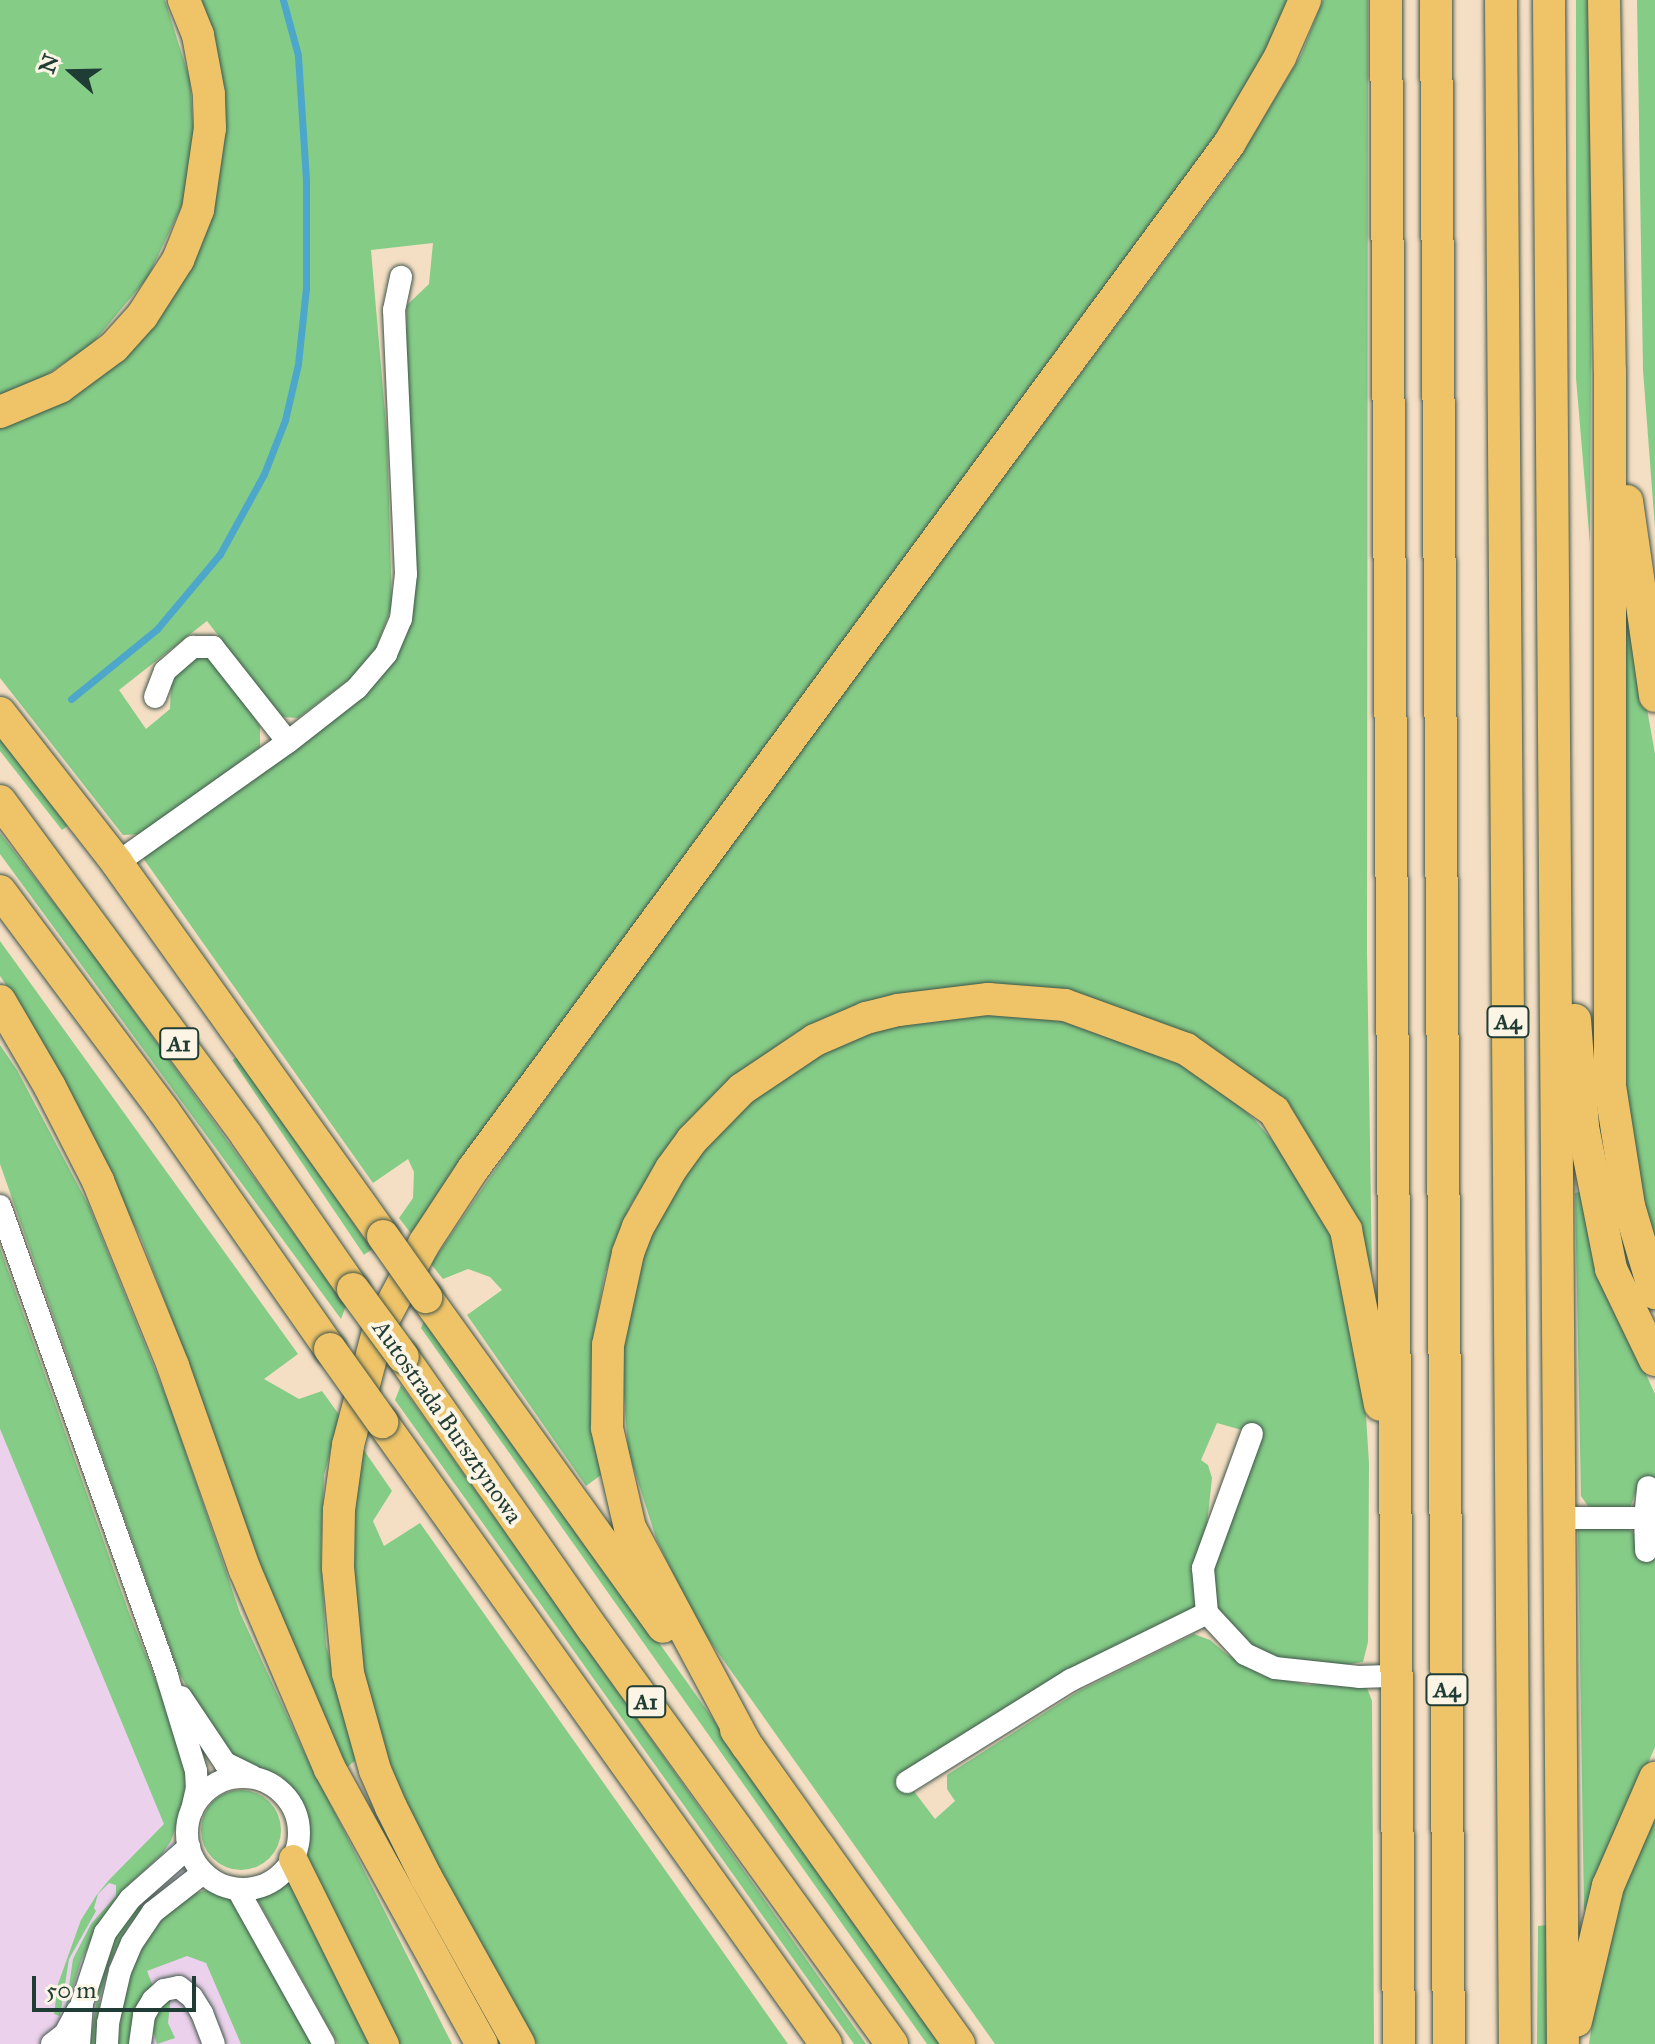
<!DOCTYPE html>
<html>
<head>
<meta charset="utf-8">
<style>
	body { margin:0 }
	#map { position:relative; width:1655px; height:2044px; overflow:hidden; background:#f5dfc4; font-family:"IM FELL Great Primer",serif }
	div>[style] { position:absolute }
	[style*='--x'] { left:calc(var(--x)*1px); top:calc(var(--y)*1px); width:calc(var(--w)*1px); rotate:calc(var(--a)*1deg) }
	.built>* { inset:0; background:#ebd1eb }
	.green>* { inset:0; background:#85cc87; transform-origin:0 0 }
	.round { border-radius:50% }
	.stream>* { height:7px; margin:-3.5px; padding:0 3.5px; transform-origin:3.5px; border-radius:3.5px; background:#4da7cb }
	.roads { filter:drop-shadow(0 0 2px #3f554a) drop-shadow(0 0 2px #3f554a) }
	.minor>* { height:22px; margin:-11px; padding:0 11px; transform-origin:11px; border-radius:11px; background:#fff }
	.minor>.ring { margin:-11px; padding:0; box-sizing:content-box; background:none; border:22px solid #fff; border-radius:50% }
	.major>* { height:28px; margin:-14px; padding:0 14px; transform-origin:14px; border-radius:14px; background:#efc469 }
	.highway>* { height:32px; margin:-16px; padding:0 16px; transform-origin:16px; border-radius:16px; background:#efc469 }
	.bridges { filter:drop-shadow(0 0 2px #3f554a) drop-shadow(0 0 2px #3f554a) }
	.highway-bridge>* { height:32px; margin:-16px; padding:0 16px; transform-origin:16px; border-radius:16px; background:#efc469 }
	span { translate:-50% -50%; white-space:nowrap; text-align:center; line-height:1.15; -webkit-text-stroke:8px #fcf5e5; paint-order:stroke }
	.shield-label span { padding:2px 6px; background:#fcf5e5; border:2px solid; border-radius:6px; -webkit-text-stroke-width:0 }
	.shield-label { font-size:22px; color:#1f3d34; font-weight:700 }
	.street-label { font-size:24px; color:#1f3d34 }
	.north { position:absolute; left:32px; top:32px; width:80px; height:80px; -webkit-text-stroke:6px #fcf5e5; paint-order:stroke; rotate:290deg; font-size:22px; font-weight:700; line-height:32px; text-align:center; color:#1f3d34 }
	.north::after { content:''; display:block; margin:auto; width:28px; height:36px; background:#1f3d34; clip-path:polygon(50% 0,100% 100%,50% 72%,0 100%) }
	.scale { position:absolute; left:32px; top:1976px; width:164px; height:36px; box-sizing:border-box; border:4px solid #1f3d34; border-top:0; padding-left:10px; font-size:24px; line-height:28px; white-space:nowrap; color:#1f3d34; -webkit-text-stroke:6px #fcf5e5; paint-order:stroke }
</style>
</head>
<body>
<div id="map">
	<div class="built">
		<div style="clip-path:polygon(0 1429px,76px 1609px,256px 2044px,0 2044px)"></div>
	</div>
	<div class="green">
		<div style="clip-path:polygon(0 0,165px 0,190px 80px,194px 140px,183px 203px,148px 277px,92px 344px,36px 382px,0 396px)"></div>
		<div style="clip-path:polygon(197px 0,1289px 0,1244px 94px,1166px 206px,413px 1236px,399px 1218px,413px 1198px,414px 1172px,408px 1159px,373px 1183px,143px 858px,343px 707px,411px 607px,405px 383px,407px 305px,429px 284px,433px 243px,371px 250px,387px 436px,392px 606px,376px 648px,351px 678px,298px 718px,281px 717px,207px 621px,119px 690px,146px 729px,170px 709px,171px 685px,177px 668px,193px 658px,212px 657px,260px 726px,260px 747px,144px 834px,123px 835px,0 678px,0 425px,66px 395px,217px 184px)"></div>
		<div style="clip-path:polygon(1323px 0,1368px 0,1367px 951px,1372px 1273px,1344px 1204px,1293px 1125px,1159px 1023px,890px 997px,797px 1032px,731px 1079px,674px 1138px,630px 1206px,605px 1273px,593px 1338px,592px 1413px,601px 1475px,586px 1486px,467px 1315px,502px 1290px,490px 1277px,468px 1269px,443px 1279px,431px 1264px,508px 1151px,737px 836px,1234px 167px,1301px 55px)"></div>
		<div style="clip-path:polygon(1576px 0,1593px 0,1590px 544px,1576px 378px)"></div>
		<div style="clip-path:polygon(1637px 0,1655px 0,1655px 528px,1643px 370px)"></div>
		<div style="clip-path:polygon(1625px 585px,1655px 754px,1655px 1251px,1629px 1138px,1624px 1059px)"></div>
		<div style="clip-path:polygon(0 737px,70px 824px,62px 830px,0 751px)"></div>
		<div style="clip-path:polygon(0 833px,89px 948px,346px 1306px,341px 1319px,0 854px)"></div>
		<div style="clip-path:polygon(0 941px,298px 1354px,264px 1379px,299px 1399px,322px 1391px,340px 1416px,324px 1475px,321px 1555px,326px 1645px,356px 1760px,346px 1768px,287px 1644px,193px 1375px,141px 1238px,19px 1004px,0 976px)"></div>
		<div style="clip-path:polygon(973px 1008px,1049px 1014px,1156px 1051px,1215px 1084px,1254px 1119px,1289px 1160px,1326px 1218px,1346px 1280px,1363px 1368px,1369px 1463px,1368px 1642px,1363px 1662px,1338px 1666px,1267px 1656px,1238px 1640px,1216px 1615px,1211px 1576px,1263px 1436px,1217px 1423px,1201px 1460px,1208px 1465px,1212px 1478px,1198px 1606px,904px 1778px,935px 1819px,955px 1801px,947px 1789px,947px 1775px,1079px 1691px,1194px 1634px,1210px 1640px,1228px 1655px,1264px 1676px,1308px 1685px,1351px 1681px,1367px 1688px,1372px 1701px,1374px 2044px,995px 2044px,695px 1620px,656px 1538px,628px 1450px,621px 1353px,634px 1280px,653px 1223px,697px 1152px,761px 1085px,843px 1040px,914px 1018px)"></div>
		<div style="clip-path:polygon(0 1045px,17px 1070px,89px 1206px,171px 1409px,240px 1613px,302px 1748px,452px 2044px,398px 2044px,306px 1858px,308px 1832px,301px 1801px,281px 1776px,226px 1755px,179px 1673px,0 1164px)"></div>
		<div style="left:240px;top:1055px;width:235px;height:9px;rotate:56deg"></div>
		<div style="clip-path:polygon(1582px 1191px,1614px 1304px,1655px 1394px,1655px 1483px,1638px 1486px,1630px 1508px,1590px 1509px,1581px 1496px,1575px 1193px)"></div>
		<div style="clip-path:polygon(0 1248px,128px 1610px,189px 1765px,187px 1794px,171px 1841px,162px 1854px,129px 1884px,97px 1927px,81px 1961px,65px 2013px,73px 1959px,91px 1924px,116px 1896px,116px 1885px,109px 1883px,98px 1894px,94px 1908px,96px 1911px,69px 1959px,60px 2016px,54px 2014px,58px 1984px,81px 1920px,96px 1896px,109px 1880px,164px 1824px,0 1429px)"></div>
		<div style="clip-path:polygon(425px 1319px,554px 1495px,944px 2044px,927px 2044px,421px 1328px)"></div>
		<div style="clip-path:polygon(401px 1385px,594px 1658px,866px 2044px,854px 2044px,395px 1400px)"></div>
		<div style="clip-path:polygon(361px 1446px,392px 1491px,373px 1521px,384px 1546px,420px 1523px,788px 2044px,537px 2044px,405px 1812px,371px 1716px,351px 1612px,349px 1520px)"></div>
		<div style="clip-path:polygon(1655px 1488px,1655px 1747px,1584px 1911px,1578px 1528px,1629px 1529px,1636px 1535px,1637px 1559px,1650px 1562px,1654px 1558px)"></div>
		<div class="round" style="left:201px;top:1790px;width:80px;height:80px"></div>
		<div style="clip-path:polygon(1655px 1809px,1655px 2044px,1589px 2044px,1601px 1961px,1634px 1858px)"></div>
		<div style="clip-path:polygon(291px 1873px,374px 2044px,338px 2044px,255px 1895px,274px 1890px)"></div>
		<div style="clip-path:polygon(207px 1890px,236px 1902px,316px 2044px,241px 2044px,206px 1963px,187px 1956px,147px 1971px,153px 1986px,144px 1994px,135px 2044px,118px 2044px,124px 1990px,141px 1947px,171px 1908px,193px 1894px)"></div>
		<div style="clip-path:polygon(138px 1904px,143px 1908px,128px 1927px,109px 1964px,100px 1998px,96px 2044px,90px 2044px,102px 1966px,117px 1934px)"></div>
		<div style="clip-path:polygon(1547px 1925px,1549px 2044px,1537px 2044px,1538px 1926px)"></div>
		<div style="clip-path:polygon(171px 1996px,168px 2023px,175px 2038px,157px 2044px,149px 2019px)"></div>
	</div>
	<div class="stream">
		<div style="--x:71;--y:699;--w:111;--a:-39.1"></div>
		<div style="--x:157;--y:629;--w:98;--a:-50"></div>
		<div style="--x:220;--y:554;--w:91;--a:-61.2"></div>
		<div style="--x:264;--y:474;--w:58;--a:-68.7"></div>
		<div style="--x:285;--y:420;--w:57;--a:-76.9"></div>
		<div style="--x:298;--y:364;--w:76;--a:-84"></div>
		<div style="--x:306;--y:288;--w:108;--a:-90"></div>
		<div style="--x:306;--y:180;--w:125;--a:-93.7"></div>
		<div style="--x:298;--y:55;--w:57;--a:-105.3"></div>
	</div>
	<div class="roads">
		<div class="minor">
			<div style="--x:155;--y:697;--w:28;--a:-69"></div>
			<div style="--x:165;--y:671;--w:37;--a:-41"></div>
			<div style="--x:193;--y:647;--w:20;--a:0"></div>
			<div style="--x:213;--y:647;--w:121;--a:51.7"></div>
			<div style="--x:117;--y:863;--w:209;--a:-35.3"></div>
			<div style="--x:288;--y:742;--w:88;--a:-38"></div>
			<div style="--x:357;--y:688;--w:45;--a:-49.5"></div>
			<div style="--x:386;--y:654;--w:38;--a:-67"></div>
			<div style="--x:401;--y:619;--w:45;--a:-83.7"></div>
			<div style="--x:406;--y:574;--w:264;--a:-92.6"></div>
			<div style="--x:394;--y:310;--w:34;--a:-78"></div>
			<div style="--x:0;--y:1206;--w:499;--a:70.4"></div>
			<div style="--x:167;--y:1676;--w:99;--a:73"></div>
			<div style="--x:196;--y:1771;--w:17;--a:87"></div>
			<div style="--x:197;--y:1788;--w:23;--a:103"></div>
			<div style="--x:1252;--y:1434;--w:143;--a:110.1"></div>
			<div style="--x:1203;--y:1568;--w:45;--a:84.9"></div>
			<div style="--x:1207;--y:1613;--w:56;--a:47.2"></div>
			<div style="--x:1245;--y:1654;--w:33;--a:25"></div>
			<div style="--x:1275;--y:1668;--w:84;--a:6.1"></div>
			<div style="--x:1359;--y:1677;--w:38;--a:-2"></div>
			<div style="--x:1560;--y:1518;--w:85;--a:0"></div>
			<div style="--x:1645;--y:1518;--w:33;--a:88"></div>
			<div style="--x:1645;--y:1518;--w:31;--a:-84"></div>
			<div style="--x:181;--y:1697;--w:79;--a:56.3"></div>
			<div style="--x:225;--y:1763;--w:30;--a:26"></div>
			<div class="ring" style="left:187px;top:1777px;width:90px;height:90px"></div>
			<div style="--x:907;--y:1782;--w:193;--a:-31.9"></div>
			<div style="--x:1071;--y:1680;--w:152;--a:-26.2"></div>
			<div style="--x:238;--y:1890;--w:176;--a:60.8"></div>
			<div style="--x:52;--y:2044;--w:16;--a:-38"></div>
			<div style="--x:65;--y:2034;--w:26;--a:-62"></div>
			<div style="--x:79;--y:2044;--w:41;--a:-85.8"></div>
			<div style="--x:82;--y:2003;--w:74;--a:-71.8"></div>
			<div style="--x:105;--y:1933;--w:42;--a:-53.7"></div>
			<div style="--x:130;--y:1899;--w:79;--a:-41.4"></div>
			<div style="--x:107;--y:2044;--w:21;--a:-87"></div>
			<div style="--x:108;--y:2023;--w:53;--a:-77"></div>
			<div style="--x:120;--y:1971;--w:30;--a:-67"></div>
			<div style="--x:132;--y:1943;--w:37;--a:-56"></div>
			<div style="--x:153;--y:1912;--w:63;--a:-38"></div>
			<div style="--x:140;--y:2044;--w:29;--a:-82"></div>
			<div style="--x:144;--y:2015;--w:17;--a:-59"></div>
			<div style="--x:153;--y:2000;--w:15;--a:-42"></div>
			<div style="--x:164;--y:1990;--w:15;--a:-11"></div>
			<div style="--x:179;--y:1987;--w:16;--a:38"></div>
			<div style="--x:192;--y:1997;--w:19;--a:58"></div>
			<div style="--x:202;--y:2013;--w:33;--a:69"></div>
		</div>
		<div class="major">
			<div style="--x:293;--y:1859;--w:207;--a:63.6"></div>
		</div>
		<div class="highway">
			<div style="--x:1386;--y:0;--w:2044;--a:89.64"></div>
			<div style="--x:1436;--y:0;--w:2044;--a:89.64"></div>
			<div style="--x:1501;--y:0;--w:2044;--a:89.61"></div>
			<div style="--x:1549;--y:0;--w:2044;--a:89.61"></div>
			<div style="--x:1604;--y:0;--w:371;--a:89.1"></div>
			<div style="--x:1610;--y:371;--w:715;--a:90"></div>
			<div style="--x:1610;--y:1086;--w:121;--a:81"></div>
			<div style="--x:1629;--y:1206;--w:91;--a:73.4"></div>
			<div style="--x:0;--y:412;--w:65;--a:-22.6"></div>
			<div style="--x:60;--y:387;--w:67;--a:-36.5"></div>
			<div style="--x:114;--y:347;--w:42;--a:-47.9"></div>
			<div style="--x:142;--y:316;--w:67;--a:-57.3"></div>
			<div style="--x:178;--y:260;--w:54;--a:-68.2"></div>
			<div style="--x:198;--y:210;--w:83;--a:-81.7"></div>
			<div style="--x:210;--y:128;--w:34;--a:-92"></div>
			<div style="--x:209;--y:94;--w:60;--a:-100.6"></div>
			<div style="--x:198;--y:35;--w:38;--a:-112"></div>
			<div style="--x:1627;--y:501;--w:197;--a:81.8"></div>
			<div style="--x:0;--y:713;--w:190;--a:52"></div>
			<div style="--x:117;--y:863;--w:458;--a:54.5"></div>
			<div style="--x:0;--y:801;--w:415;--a:53.6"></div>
			<div style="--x:246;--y:1135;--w:188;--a:55.2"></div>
			<div style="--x:0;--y:891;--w:274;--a:53.3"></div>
			<div style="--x:164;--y:1111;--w:290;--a:55.1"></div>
			<div style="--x:0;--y:1001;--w:99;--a:59.8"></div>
			<div style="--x:50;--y:1087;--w:106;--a:62.9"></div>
			<div style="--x:98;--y:1181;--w:200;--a:67.9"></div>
			<div style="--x:173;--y:1366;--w:216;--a:70.6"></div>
			<div style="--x:245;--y:1570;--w:216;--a:66.9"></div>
			<div style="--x:330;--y:1769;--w:314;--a:61.1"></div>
			<div style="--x:1575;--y:1020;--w:107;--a:85.7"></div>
			<div style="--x:1583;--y:1127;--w:145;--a:78.8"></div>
			<div style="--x:1611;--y:1269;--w:101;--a:64.2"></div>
			<div style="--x:426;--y:1297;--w:406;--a:54.3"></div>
			<div style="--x:403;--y:1357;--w:335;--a:55.1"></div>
			<div style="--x:595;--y:1632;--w:508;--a:54.21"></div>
			<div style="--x:382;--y:1422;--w:764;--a:54.48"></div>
			<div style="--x:736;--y:1730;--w:385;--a:54.6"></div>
			<div style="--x:747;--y:1746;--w:247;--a:-118.2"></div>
			<div style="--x:630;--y:1528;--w:103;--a:-103"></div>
			<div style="--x:607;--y:1428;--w:83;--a:-89.3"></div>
			<div style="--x:608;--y:1345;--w:94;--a:-77.7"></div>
			<div style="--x:628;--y:1253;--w:28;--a:-69"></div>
			<div style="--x:638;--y:1227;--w:67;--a:-60.4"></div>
			<div style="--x:671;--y:1169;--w:36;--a:-54"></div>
			<div style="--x:692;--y:1140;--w:71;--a:-45.6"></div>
			<div style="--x:742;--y:1089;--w:88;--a:-33.9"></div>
			<div style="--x:815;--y:1040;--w:56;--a:-23.3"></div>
			<div style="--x:866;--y:1018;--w:33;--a:-14"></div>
			<div style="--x:898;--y:1010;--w:91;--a:-7"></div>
			<div style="--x:988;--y:999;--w:77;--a:4.5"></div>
			<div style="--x:1065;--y:1005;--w:129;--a:20"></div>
			<div style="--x:1186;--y:1049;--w:108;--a:35.2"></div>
			<div style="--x:1274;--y:1111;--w:139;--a:58.8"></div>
			<div style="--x:1346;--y:1230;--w:178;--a:79"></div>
			<div style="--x:1576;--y:2021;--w:139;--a:-76.7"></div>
			<div style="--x:1608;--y:1886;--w:118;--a:-66.5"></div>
			<div style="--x:519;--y:2044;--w:191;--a:-119.1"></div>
			<div style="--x:426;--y:1877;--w:78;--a:-116.6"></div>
			<div style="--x:391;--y:1807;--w:40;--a:-113.4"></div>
			<div style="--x:375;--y:1770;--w:101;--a:-105.6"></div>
			<div style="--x:348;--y:1673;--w:105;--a:-95.4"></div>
			<div style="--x:338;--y:1568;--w:58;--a:-89"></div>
			<div style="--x:339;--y:1510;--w:66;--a:-82.1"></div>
			<div style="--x:348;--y:1445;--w:121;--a:-75.2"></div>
			<div style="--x:379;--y:1328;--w:98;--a:-61.9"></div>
			<div style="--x:425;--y:1242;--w:87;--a:-56.7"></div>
			<div style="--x:473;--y:1169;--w:1274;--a:-53.59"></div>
			<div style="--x:1229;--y:144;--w:101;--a:-59.6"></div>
			<div style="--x:1280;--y:57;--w:62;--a:-66.3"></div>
		</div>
	</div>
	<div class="bridges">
		<div class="highway-bridge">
			<div style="--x:383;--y:1236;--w:75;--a:54.8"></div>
			<div style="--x:353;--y:1289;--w:84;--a:53.7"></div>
			<div style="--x:330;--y:1349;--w:90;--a:54.5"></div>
		</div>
	</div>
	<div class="shield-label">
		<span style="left:1508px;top:1022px">A4</span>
		<span style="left:179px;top:1044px">A1</span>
		<span style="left:1447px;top:1690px">A4</span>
		<span style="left:646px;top:1702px">A1</span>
	</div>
	<div class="street-label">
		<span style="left:447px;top:1422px;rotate:55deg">Autostrada Bursztynowa</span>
	</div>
	<div class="north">N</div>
	<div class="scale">50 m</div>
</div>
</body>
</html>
